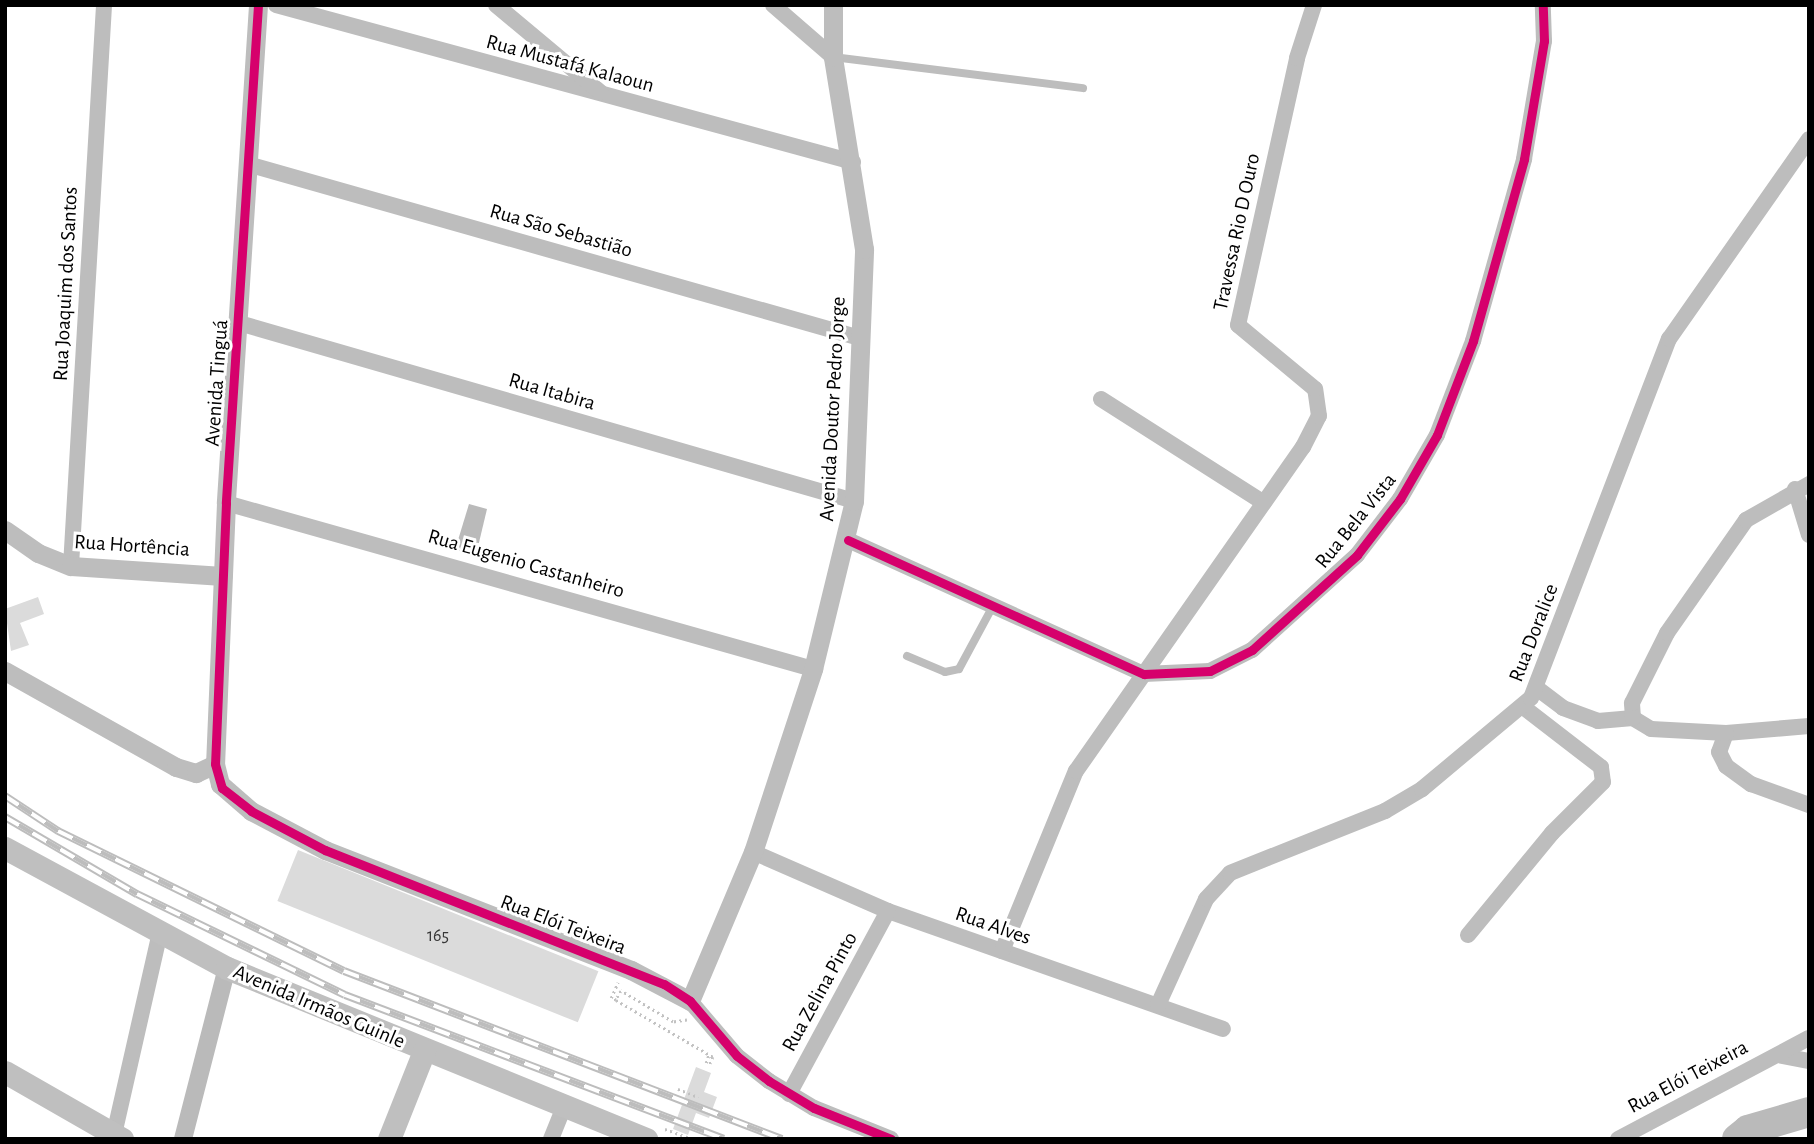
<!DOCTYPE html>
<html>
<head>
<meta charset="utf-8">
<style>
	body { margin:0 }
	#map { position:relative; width:1814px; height:1144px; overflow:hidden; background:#fff; font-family:"Alegreya Sans",sans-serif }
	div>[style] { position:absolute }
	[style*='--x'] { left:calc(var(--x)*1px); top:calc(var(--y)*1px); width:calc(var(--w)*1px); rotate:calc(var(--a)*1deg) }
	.water>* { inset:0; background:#bababa }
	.canal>* { height:18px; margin:-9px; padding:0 9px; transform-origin:9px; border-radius:9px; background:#bababa }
	.river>* { height:30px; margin:-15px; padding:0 15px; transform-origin:15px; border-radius:15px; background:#bababa }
	.building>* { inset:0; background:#dbdbdb; transform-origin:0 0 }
	.path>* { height:2.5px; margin-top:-1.25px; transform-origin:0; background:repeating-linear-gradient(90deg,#c2c2c2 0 2px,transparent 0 5.5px) }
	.service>* { height:8px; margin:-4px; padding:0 4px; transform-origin:4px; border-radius:4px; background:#bdbdbd }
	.minor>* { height:16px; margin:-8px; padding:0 8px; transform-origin:8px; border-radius:8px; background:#bdbdbd }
	.tertiary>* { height:19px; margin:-9.5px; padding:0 9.5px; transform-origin:9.5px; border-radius:9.5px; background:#bdbdbd }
	.secondary>* { height:23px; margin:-11.5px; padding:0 11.5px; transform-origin:11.5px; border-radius:11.5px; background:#bfbfbf }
	.rail>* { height:8px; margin-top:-4px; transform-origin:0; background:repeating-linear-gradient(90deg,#fff 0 16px,#bdbdbd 0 32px); box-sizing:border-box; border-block:2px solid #bdbdbd }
	.cycleway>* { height:9px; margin:-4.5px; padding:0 4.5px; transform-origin:4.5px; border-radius:4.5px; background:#d6006c }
	span { translate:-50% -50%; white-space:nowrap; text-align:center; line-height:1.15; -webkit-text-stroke:6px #fff; paint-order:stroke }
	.number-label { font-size:18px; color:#373737 }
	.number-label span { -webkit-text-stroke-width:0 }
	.street-label { font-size:21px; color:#000 }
	.frame { position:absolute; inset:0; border:7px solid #000; pointer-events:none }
</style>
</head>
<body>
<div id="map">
	<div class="water">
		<div style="clip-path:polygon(469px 504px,487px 509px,476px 555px,455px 550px)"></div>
	</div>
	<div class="canal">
		<div style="--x:183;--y:1139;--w:177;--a:-75.6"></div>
	</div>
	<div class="river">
		<div style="--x:1737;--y:1139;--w:14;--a:-39"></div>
		<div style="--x:1748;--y:1130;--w:64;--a:-16.4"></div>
	</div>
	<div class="building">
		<div style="clip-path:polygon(38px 597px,44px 614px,20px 623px,29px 645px,11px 651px,5px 609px)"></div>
		<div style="left:298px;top:850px;width:324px;height:55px;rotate:22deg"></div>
		<div style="clip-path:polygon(696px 1067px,711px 1073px,704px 1092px,717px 1097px,709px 1118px,696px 1113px,688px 1135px,673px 1129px)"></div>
	</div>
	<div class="path">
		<div style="--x:616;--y:1000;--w:5;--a:-158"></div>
		<div style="--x:611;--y:998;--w:17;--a:-66"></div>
		<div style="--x:687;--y:1020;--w:14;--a:172"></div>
		<div style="--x:673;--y:1022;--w:61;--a:-149.2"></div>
		<div style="--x:621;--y:991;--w:10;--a:119"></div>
		<div style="--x:616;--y:1000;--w:113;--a:30.4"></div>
		<div style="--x:713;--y:1057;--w:8;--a:113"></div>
		<div style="--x:706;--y:1063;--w:9;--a:-72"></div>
		<div style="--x:678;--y:1089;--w:22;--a:22"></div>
		<div style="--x:665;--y:1129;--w:29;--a:20"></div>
	</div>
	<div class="service">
		<div style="--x:833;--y:57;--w:252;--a:7.1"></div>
		<div style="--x:907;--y:656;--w:41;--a:22.8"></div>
		<div style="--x:945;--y:672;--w:14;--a:-12"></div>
		<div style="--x:959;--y:669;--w:74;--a:-61.7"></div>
	</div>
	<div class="minor">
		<div style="--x:276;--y:5;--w:598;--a:15.22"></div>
		<div style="--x:496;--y:5;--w:136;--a:39.9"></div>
		<div style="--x:773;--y:5;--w:79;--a:40.9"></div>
		<div style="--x:251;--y:165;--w:633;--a:15.86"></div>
		<div style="--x:239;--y:323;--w:640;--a:16.14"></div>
		<div style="--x:1101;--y:399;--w:193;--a:32.5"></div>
		<div style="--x:1795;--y:489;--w:48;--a:73.1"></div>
		<div style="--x:226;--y:503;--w:610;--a:15.79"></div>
		<div style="--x:848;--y:540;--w:325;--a:24.4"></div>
		<div style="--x:1144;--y:674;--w:66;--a:-2.6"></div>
		<div style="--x:1210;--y:671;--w:47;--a:-26.6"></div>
		<div style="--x:1252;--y:650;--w:142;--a:-42.1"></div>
		<div style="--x:1357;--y:555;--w:71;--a:-52.5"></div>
		<div style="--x:1400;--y:499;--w:74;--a:-60"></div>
		<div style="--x:1437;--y:435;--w:101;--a:-69"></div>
		<div style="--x:1473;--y:341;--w:189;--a:-74.3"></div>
		<div style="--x:1524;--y:159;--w:120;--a:-80.4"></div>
		<div style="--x:1544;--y:41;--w:36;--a:-92"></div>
		<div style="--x:71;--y:566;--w:562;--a:-86.63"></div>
		<div style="--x:1538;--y:689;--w:31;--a:37"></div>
		<div style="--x:1563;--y:708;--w:37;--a:20"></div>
		<div style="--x:1598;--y:721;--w:35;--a:-5"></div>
		<div style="--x:1809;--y:726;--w:83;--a:175.2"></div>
		<div style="--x:1726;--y:733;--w:20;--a:110"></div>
		<div style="--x:1719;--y:752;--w:16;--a:63"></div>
		<div style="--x:1726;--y:766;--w:31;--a:36"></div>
		<div style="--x:1751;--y:784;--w:62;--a:19.9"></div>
		<div style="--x:1726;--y:733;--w:75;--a:-176.9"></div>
		<div style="--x:1651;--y:729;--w:21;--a:-149"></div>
		<div style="--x:1633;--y:718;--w:15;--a:-94"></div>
		<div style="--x:1632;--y:703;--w:78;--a:-63.4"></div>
		<div style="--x:1667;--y:633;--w:138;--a:-55"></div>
		<div style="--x:1746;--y:520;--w:73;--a:-29.7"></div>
		<div style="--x:753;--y:852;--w:147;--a:23.6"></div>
		<div style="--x:888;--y:911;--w:355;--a:19.4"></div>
		<div style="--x:1468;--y:935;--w:132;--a:-50.5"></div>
		<div style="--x:1552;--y:833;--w:72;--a:-45"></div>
		<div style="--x:1603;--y:782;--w:15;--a:-98"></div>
		<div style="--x:1601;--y:767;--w:98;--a:-142.4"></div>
		<div style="--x:1002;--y:951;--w:195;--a:-67.7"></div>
		<div style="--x:1076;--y:771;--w:396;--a:-55"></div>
		<div style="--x:1303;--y:447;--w:35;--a:-63"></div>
		<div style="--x:1319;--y:416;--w:27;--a:-98"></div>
		<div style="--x:1315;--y:389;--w:100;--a:-140.3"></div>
		<div style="--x:1238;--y:325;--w:273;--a:-77.5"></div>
		<div style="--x:1297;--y:58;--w:56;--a:-72.2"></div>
		<div style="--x:690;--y:1001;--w:72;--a:49.5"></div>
		<div style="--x:737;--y:1056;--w:41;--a:38"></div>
		<div style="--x:769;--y:1081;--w:52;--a:31"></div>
		<div style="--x:814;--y:1108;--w:83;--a:21.9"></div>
		<div style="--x:1158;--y:1005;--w:116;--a:-65.6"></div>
		<div style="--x:1206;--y:899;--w:35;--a:-47"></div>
		<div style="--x:1230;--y:873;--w:167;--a:-21.8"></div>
		<div style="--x:1385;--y:811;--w:43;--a:-30.7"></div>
		<div style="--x:1422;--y:789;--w:142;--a:-39.9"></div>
		<div style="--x:1531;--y:698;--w:385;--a:-69"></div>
		<div style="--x:1669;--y:339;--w:244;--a:-55"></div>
		<div style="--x:1778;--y:1055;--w:32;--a:11"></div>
		<div style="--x:789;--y:1094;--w:208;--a:-61.6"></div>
		<div style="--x:113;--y:1139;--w:208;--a:-77.2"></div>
		<div style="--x:551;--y:1139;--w:35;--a:-68"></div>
		<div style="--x:1618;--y:1139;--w:216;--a:-27.9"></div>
	</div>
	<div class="tertiary">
		<div style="--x:258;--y:5;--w:499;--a:93.7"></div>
		<div style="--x:226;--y:503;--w:261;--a:92.4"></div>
		<div style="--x:215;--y:764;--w:21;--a:76"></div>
		<div style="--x:220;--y:784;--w:41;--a:41.1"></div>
		<div style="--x:251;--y:811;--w:84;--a:27.8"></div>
		<div style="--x:325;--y:850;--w:329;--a:21.4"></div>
		<div style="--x:631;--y:970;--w:67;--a:27.7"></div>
		<div style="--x:690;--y:1001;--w:162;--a:-67.1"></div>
		<div style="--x:753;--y:852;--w:193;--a:-71.8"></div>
		<div style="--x:813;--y:669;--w:173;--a:-76.3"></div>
		<div style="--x:854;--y:501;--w:252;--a:-87.7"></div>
		<div style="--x:864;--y:249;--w:194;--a:-99.2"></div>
		<div style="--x:833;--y:57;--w:52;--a:-90"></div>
		<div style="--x:5;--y:530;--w:40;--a:34.9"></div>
		<div style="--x:38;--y:553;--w:35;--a:22"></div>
		<div style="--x:71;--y:566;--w:152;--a:3.8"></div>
		<div style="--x:5;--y:671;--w:196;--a:29.3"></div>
		<div style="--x:176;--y:767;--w:21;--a:17"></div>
		<div style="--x:196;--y:773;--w:21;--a:-25"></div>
	</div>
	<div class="secondary">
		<div style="--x:5;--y:848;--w:252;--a:28.4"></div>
		<div style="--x:227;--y:968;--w:453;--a:22.2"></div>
		<div style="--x:5;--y:1072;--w:135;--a:29.8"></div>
		<div style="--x:389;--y:1139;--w:95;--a:-68.3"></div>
	</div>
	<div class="rail">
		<div style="--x:5;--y:796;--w:64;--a:33.4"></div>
		<div style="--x:58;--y:831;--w:318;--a:26.1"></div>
		<div style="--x:344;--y:971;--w:469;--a:21"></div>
		<div style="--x:5;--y:817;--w:153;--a:30.3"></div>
		<div style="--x:137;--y:894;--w:231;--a:25.9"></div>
		<div style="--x:345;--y:995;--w:405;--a:20.8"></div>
	</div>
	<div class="cycleway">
		<div style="--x:258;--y:5;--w:499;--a:93.7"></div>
		<div style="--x:226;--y:503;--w:261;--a:92.4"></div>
		<div style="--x:215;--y:764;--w:25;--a:74"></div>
		<div style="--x:222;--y:788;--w:37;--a:38"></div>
		<div style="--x:251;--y:811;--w:84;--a:27.8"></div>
		<div style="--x:325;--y:850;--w:365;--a:21.6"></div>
		<div style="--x:664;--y:984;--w:31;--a:33"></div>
		<div style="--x:690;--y:1001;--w:72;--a:49.5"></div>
		<div style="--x:737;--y:1056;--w:41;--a:38"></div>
		<div style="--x:769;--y:1081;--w:52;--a:31"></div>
		<div style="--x:814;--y:1108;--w:83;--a:21.9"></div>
		<div style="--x:848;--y:540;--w:325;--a:24.4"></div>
		<div style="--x:1144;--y:674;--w:66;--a:-2.6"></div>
		<div style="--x:1210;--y:671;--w:47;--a:-26.6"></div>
		<div style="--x:1252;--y:650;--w:142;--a:-42.1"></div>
		<div style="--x:1357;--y:555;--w:71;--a:-52.5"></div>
		<div style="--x:1400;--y:499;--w:74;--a:-60"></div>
		<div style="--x:1437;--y:435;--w:101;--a:-69"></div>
		<div style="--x:1473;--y:341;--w:189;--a:-74.3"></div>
		<div style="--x:1524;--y:159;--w:120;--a:-80.4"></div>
		<div style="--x:1544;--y:41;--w:36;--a:-92"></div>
	</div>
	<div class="number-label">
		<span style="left:438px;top:936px">165</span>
	</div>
	<div class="street-label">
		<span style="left:570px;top:64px;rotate:15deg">Rua Mustafá Kalaoun</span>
		<span style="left:561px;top:231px;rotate:16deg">Rua São Sebastião</span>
		<span style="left:1237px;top:232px;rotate:-78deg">Travessa Rio D Ouro</span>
		<span style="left:66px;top:284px;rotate:-87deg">Rua Joaquim dos Santos</span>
		<span style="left:217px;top:383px;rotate:-86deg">Avenida Tinguá</span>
		<span style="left:552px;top:392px;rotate:16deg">Rua Itabira</span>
		<span style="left:833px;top:409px;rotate:-87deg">Avenida Doutor Pedro Jorge</span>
		<span style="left:1356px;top:521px;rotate:-51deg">Rua Bela Vista</span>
		<span style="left:132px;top:546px;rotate:4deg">Rua Hortência</span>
		<span style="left:526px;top:564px;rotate:16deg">Rua Eugenio Castanheiro</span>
		<span style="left:1534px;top:633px;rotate:-69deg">Rua Doralice</span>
		<span style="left:563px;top:925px;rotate:21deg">Rua Elói Teixeira</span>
		<span style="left:993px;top:926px;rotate:19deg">Rua Alves</span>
		<span style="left:820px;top:992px;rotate:-61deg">Rua Zelina Pinto</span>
		<span style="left:319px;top:1007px;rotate:23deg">Avenida Irmãos Guinle</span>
		<span style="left:1688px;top:1077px;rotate:-28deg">Rua Elói Teixeira</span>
	</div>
	<div class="frame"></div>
</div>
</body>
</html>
